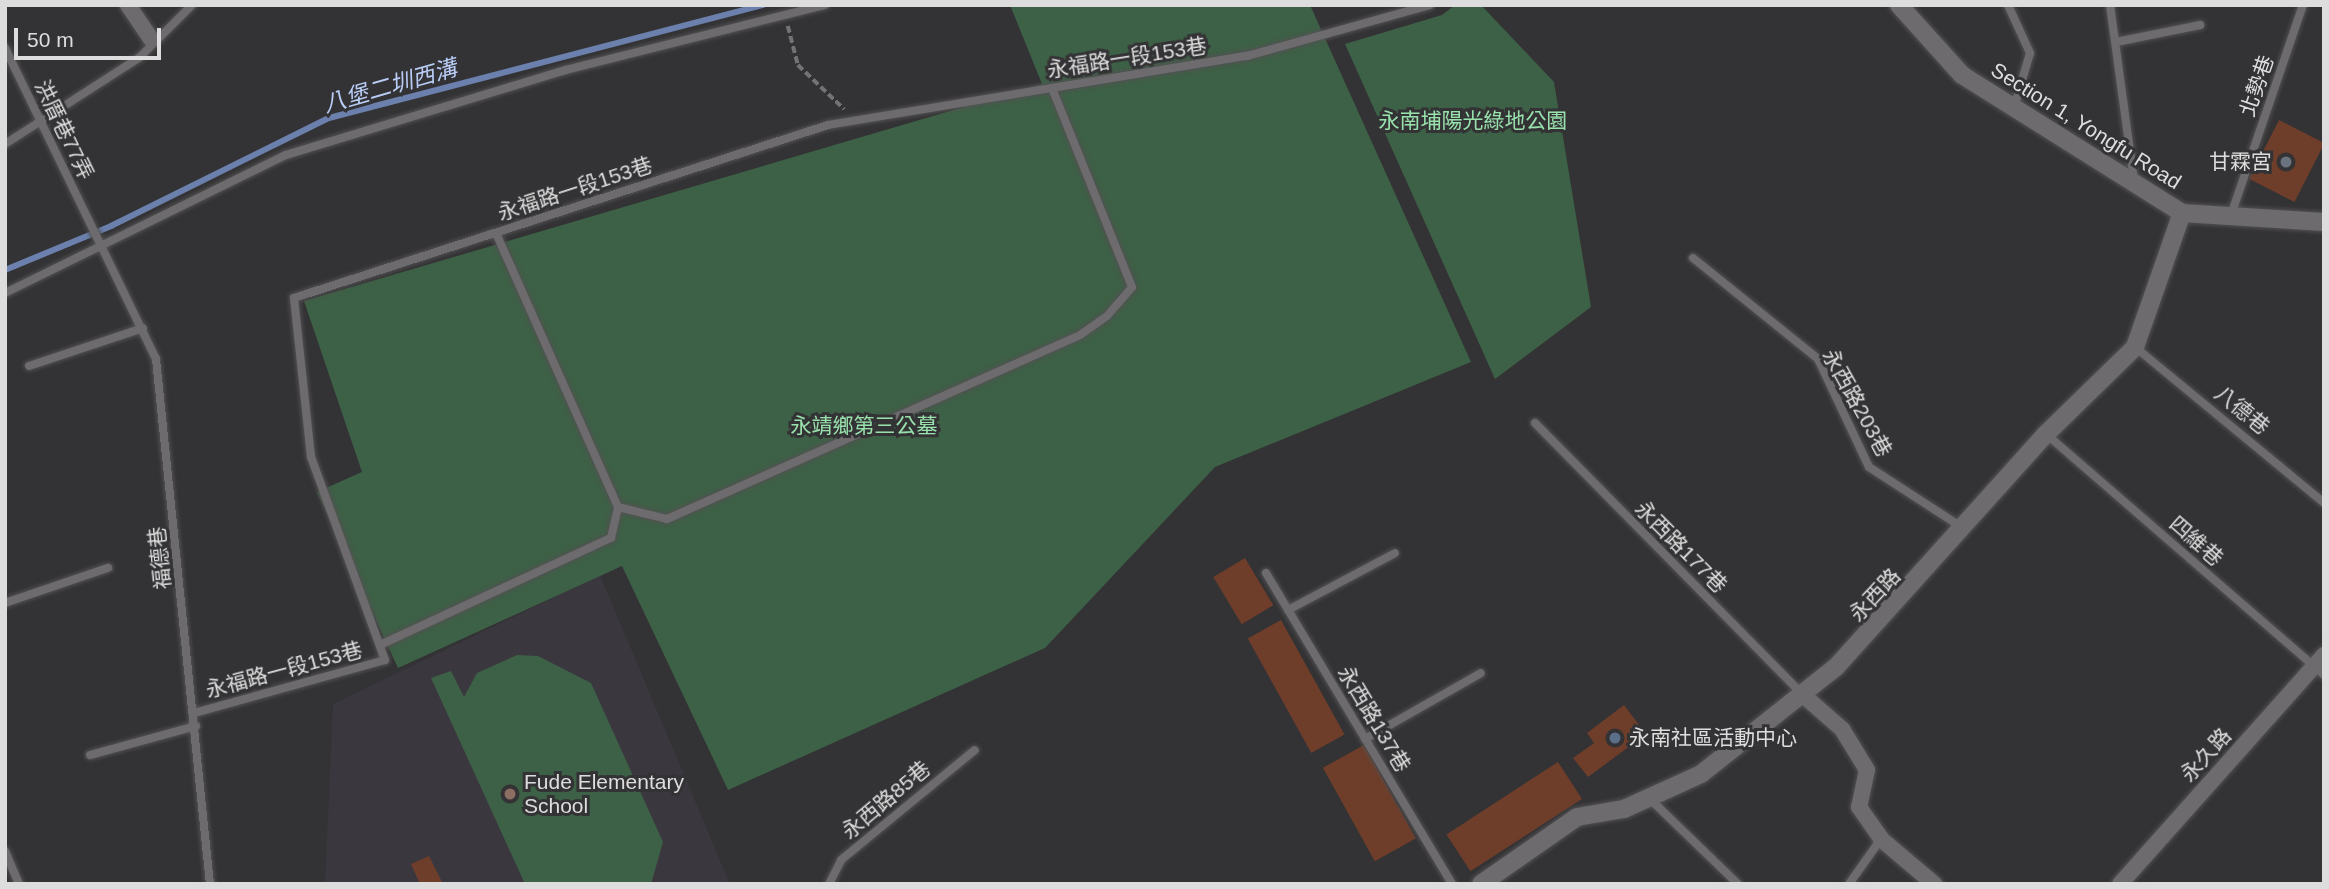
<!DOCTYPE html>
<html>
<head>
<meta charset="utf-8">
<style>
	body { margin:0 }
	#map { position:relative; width:2329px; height:889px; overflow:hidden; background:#333234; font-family:Helvetica,"Noto Sans TC",sans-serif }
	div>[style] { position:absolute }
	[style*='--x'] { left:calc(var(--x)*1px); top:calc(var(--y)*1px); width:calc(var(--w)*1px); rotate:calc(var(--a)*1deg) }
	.built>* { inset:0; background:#3b373f }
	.green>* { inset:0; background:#3d6146 }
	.stream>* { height:6px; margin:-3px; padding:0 3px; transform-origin:3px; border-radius:3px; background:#6b80ad }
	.building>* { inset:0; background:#6e3e2a; transform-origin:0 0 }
	.path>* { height:3.5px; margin-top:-1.75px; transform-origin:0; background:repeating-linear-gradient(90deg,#747374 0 7px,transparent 0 10.5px) }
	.roads { filter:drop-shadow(0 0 2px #525152) drop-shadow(0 0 2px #525152) }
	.service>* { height:8px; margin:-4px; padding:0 4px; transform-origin:4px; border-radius:4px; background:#6d6b6e }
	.minor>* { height:16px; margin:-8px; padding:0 8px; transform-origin:8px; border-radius:8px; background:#6d6b6e }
	.tertiary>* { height:18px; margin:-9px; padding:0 9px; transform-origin:9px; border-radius:9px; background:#6d6b6e }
	.dots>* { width:19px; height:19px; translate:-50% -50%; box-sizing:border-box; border:4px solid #333234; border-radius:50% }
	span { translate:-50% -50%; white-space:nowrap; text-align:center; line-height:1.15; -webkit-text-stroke:6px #333234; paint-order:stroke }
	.street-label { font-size:21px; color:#deddde }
	.park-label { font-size:21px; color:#98e1ac }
	.poi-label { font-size:21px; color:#deddde }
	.right { translate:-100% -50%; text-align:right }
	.left { translate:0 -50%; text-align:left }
	.water-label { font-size:23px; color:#b8ccf5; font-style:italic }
	.frame { position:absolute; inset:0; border:7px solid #deddde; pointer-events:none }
	.scale { position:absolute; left:14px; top:28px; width:147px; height:32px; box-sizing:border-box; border:4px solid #deddde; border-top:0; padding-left:9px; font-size:21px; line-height:24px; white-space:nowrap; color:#deddde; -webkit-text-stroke:5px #333234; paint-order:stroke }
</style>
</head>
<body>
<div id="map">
	<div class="built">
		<div style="clip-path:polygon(600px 575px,730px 884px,325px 884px,333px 704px)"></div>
	</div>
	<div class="green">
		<div style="clip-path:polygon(1010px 5px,1310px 5px,1471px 362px,1215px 467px,1045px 648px,728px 790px,622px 566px,398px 668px,317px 492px,362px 472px,304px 301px,1042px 84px)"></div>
		<div style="clip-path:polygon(1455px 5px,1481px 5px,1554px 82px,1591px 307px,1495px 379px,1345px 44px,1442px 15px)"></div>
		<div style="clip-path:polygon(517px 655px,538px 656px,591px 683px,663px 842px,651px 884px,525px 884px,431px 678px,451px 671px,464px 697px,477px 673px)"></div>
	</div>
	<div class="stream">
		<div style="--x:5;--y:270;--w:115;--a:-22.5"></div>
		<div style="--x:111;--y:226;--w:243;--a:-26.4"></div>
		<div style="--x:329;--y:118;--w:449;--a:-14.6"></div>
	</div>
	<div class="building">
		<div style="left:2279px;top:120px;width:51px;height:66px;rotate:27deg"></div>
		<div style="left:1245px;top:558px;width:55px;height:37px;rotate:59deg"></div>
		<div style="left:1281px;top:620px;width:131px;height:38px;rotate:61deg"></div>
		<div style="clip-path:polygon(1624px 705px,1646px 734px,1588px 777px,1573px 758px,1594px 743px,1587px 733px)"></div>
		<div style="left:1364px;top:745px;width:107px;height:47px;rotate:61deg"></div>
		<div style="left:1558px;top:762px;width:44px;height:133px;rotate:57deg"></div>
		<div style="clip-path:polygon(429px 856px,443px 884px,420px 884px,411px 864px)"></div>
	</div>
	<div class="path">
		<div style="--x:788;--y:26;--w:40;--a:75.6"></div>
		<div style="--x:798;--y:65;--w:64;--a:43.7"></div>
	</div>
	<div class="roads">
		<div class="service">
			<div style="--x:2008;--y:5;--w:53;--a:65.4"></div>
			<div style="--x:2030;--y:53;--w:57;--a:106.2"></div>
			<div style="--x:2110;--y:5;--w:177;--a:82.2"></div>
			<div style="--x:2116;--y:42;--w:86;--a:-11.4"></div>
			<div style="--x:5;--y:48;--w:346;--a:64.1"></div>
			<div style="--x:156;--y:359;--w:528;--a:84.13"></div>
			<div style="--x:5;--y:144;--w:161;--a:-32.8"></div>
			<div style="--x:140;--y:57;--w:74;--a:-45"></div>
			<div style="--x:2230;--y:218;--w:225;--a:-71.1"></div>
			<div style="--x:1693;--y:258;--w:161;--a:38.9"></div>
			<div style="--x:1818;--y:359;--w:119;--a:64.7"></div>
			<div style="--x:1869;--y:467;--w:112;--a:33"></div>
			<div style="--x:5;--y:293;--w:313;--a:-26.2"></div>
			<div style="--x:286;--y:155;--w:293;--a:-16.9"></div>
			<div style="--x:566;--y:70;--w:267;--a:-14.1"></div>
			<div style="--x:2135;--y:347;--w:245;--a:39.5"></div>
			<div style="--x:29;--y:366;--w:120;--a:-18.4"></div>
			<div style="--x:1535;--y:423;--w:382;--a:45.4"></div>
			<div style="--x:2046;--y:434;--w:368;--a:40.9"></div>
			<div style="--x:618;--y:507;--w:50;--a:13.8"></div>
			<div style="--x:667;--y:519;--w:452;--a:-24"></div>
			<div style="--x:1080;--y:335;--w:33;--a:-35"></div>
			<div style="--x:1107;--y:316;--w:38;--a:-49"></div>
			<div style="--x:1132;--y:287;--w:214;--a:-111.9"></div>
			<div style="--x:1266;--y:573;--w:362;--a:59.1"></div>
			<div style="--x:5;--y:603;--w:109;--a:-18.8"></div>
			<div style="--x:1288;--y:610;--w:121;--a:-28"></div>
			<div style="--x:380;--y:645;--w:255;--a:-24.9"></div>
			<div style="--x:611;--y:538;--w:32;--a:-77"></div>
			<div style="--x:618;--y:507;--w:300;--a:-114"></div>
			<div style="--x:194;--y:713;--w:198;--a:-15.5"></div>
			<div style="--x:385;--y:660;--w:216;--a:-110"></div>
			<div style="--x:311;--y:457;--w:160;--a:-96.1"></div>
			<div style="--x:294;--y:298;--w:561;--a:-17.95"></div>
			<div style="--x:828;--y:125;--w:425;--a:-9.4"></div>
			<div style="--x:1247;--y:56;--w:190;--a:-15.6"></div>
			<div style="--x:1365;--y:739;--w:133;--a:-29.6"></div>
			<div style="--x:90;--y:755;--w:110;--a:-15.3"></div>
			<div style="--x:1651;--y:800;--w:121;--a:44"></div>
			<div style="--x:5;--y:851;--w:36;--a:67"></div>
			<div style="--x:829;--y:884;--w:27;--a:-63"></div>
			<div style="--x:841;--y:860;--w:173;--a:-39.4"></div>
			<div style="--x:1849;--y:884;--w:55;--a:-54.6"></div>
		</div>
		<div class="minor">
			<div style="--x:128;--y:5;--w:41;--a:55.9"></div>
			<div style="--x:1803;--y:695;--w:52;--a:41.1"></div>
			<div style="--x:1842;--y:729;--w:48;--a:58.6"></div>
			<div style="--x:1867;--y:770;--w:38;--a:102"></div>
			<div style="--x:1859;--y:807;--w:39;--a:55"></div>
			<div style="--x:1881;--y:839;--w:70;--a:40.3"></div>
			<div style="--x:2120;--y:884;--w:307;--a:-48.3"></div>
		</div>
		<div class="tertiary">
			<div style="--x:1899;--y:5;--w:94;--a:48"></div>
			<div style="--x:1962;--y:75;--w:260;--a:32.1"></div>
			<div style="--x:2182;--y:213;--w:142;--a:3.6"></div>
			<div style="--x:1481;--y:884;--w:117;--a:-34.9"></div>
			<div style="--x:1577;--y:817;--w:48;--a:-9.7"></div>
			<div style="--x:1624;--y:809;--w:85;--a:-24.4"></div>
			<div style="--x:1701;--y:774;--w:172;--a:-38.4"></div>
			<div style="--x:1836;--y:667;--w:314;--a:-48"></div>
			<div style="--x:2046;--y:434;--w:124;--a:-44.3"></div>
			<div style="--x:2135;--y:347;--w:142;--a:-70.7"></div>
		</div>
	</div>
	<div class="dots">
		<div style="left:2286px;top:162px;background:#6b7280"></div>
		<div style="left:1615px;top:738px;background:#5c6f8a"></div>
		<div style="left:510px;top:794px;background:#8d6e63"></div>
	</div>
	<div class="street-label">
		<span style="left:1127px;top:58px;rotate:-9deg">永福路一段153巷</span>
		<span style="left:2257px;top:86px;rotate:-71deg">北勢巷</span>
		<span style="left:2086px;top:126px;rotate:32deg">Section 1, Yongfu Road</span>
		<span style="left:64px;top:130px;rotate:64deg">洪厝巷77弄</span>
		<span style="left:575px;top:189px;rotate:-18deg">永福路一段153巷</span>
		<span style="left:1857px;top:403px;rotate:61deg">永西路203巷</span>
		<span style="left:2242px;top:410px;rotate:39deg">八德巷</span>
		<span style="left:2196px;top:541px;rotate:41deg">四維巷</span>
		<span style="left:1681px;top:547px;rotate:45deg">永西路177巷</span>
		<span style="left:160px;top:558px;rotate:-96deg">福德巷</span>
		<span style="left:1875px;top:595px;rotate:-47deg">永西路</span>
		<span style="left:284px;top:670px;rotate:-15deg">永福路一段153巷</span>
		<span style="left:1374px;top:719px;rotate:59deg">永西路137巷</span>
		<span style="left:2206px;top:755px;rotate:-48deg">永久路</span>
		<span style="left:886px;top:800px;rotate:-40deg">永西路85巷</span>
	</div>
	<div class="park-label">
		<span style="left:1473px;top:121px">永南埔陽光綠地公園</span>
		<span style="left:864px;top:426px">永靖鄉第三公墓</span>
	</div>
	<div class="poi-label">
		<span class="right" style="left:2272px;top:162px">甘霖宮</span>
		<span class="left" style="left:1629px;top:738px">永南社區活動中心</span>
		<span class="left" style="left:524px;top:794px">Fude Elementary<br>School</span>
	</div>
	<div class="water-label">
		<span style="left:390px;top:86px;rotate:-16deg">八堡二圳西溝</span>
	</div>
	<div class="frame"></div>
	<div class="scale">50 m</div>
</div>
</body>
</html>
